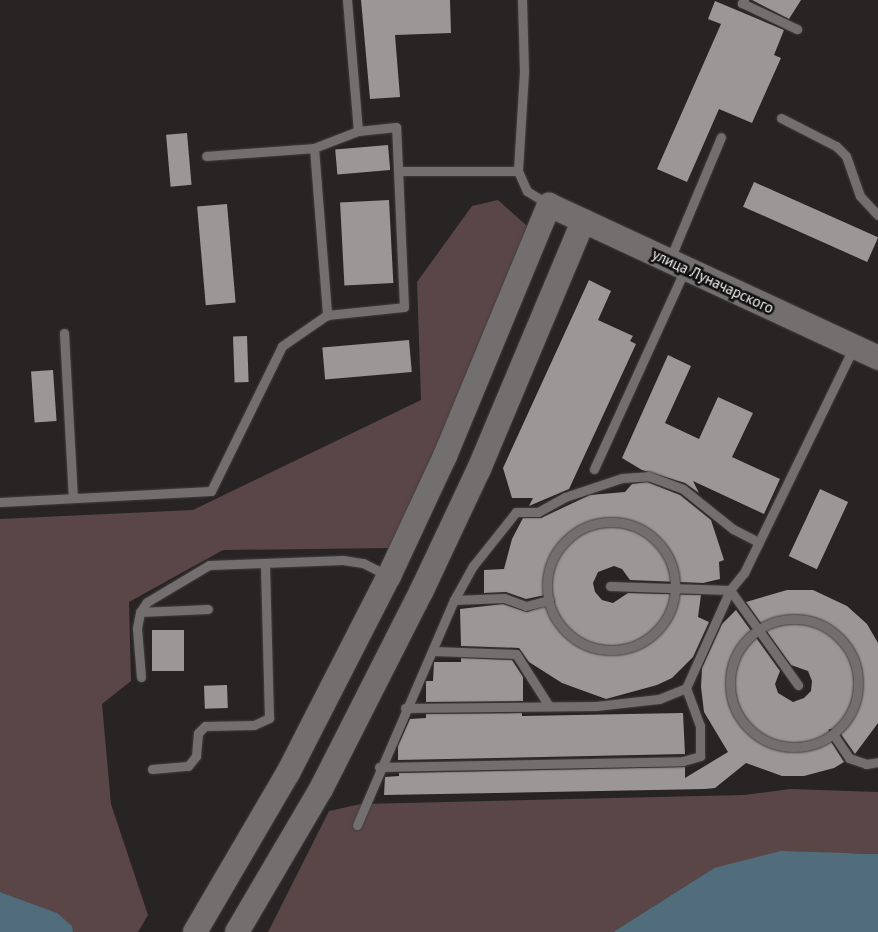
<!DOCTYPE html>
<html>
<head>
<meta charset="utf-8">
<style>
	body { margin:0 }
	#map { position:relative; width:878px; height:932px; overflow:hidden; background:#282424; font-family:"PT Sans",sans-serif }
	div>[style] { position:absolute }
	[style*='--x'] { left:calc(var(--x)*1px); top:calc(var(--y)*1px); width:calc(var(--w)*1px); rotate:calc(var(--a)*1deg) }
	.green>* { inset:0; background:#5a4647 }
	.water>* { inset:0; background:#516d7c }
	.building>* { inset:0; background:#9c9797; transform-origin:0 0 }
	.roads { filter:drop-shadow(0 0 1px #433f3f) drop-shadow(0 0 1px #433f3f) }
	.service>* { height:9px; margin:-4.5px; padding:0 4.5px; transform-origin:4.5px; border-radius:4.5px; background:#746f6f }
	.service>.ring { margin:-4.5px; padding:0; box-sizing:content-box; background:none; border:9px solid #746f6f; border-radius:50% }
	.secondary>* { height:24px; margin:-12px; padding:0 12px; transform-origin:12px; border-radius:12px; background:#746f6f }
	span { translate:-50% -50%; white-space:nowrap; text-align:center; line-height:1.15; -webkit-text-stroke:5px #0f0e0e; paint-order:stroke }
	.street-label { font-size:15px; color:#f3f0f1 }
</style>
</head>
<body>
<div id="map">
	<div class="green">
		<div style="clip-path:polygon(498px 200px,527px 226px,462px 391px,389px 548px,223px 550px,129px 602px,131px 681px,102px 704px,111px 804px,148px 915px,138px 932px,72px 932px,56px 913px,0 892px,0 519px,193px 510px,421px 400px,417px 282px,472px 206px)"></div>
		<div style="clip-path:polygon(790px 789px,878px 792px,878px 854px,851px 853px,714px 868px,613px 932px,268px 932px,329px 811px,361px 804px,744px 795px)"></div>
	</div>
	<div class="water">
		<div style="clip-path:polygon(781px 851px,878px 854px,878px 932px,613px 932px,714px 868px)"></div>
		<div style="clip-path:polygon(0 892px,57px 913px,72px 926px,73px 932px,0 932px)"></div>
	</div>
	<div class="building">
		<div style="clip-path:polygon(361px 0,450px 0,451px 33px,395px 35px,400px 97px,370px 99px)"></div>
		<div style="clip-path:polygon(752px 0,801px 0,789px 19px)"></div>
		<div style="clip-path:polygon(715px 1px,784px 30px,774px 55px,781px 58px,752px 123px,719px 109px,687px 182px,657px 169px,721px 24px,708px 19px)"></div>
		<div style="left:187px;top:133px;width:52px;height:21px;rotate:85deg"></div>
		<div style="left:388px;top:145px;width:25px;height:53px;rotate:85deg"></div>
		<div style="left:754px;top:182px;width:136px;height:27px;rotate:24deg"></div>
		<div style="left:389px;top:200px;width:83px;height:49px;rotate:87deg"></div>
		<div style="left:227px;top:204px;width:99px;height:30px;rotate:85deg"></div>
		<div style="clip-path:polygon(589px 280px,611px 291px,598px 320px,633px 336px,630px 341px,636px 344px,569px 489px,529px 506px,533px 498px,512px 498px,503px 468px)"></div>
		<div style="left:247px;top:336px;width:46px;height:14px;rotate:88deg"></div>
		<div style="left:409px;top:340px;width:32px;height:87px;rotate:85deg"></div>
		<div style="clip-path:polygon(668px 355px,691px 366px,665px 423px,699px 439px,718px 397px,753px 413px,732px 457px,780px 479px,764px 514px,693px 481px,699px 493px,685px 483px,642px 470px,622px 458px)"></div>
		<div style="left:53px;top:370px;width:51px;height:22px;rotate:86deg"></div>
		<div style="clip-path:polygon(647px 482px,680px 495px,711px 520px,724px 560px,719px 562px,720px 579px,703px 583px,630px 580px,622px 569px,614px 566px,598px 572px,593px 583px,595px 592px,602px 600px,613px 603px,628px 593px,701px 595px,698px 617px,709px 622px,693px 657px,672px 678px,657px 685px,606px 699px,562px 683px,529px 662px,519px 648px,461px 646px,460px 609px,503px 604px,527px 612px,555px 602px,550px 594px,526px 599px,506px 592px,484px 593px,484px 570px,504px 569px,512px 539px,523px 518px,541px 518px,590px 495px,625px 492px,632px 484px)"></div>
		<div style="left:820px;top:489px;width:31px;height:74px;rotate:25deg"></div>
		<div style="clip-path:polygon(787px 590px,813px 590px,847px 606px,867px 624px,878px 643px,878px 723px,855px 754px,838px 730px,829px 729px,828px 737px,844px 762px,834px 768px,804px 776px,782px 776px,746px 763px,715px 788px,705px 789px,384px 795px,385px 777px,399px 776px,399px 773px,685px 767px,685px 778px,728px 752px,704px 712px,701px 687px,702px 668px,722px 624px,736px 610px,780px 671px,775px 684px,778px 693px,793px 702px,804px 698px,811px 691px,812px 681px,808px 671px,791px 665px,746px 602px)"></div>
		<div style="left:152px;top:630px;width:32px;height:41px"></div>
		<div style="clip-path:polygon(461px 658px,512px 660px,523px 677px,523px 701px,426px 702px,426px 681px,433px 681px,434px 662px,461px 662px)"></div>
		<div style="left:227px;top:685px;width:23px;height:23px;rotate:88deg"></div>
		<div style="clip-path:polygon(522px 713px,522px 716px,683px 713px,685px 754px,398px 760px,398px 746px,410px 719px,426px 718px,426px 714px)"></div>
	</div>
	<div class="roads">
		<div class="service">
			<div style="--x:347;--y:0;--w:131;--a:85.2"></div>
			<div style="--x:522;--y:0;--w:72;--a:88.4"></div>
			<div style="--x:524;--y:72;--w:99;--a:93.5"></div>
			<div style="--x:518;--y:171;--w:22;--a:66"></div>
			<div style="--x:527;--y:191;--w:26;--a:32"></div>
			<div style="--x:744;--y:0;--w:4;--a:124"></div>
			<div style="--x:742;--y:3;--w:61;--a:25.3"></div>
			<div style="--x:781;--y:118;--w:62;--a:27"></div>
			<div style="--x:836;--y:146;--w:14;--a:45"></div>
			<div style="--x:846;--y:156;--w:42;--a:70.7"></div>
			<div style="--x:860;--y:196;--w:26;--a:47"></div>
			<div style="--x:314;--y:148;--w:168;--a:85.5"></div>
			<div style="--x:398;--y:171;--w:120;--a:0"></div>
			<div style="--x:670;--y:259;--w:132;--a:-67.3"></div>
			<div style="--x:64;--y:333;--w:165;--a:86.9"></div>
			<div style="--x:594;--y:469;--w:220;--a:-65.5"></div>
			<div style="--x:0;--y:502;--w:211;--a:-3"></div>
			<div style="--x:211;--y:491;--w:161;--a:-63.9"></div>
			<div style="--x:282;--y:346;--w:55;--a:-34.6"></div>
			<div style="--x:327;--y:315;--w:77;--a:-5.9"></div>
			<div style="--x:404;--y:307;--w:180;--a:-92.5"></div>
			<div style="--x:396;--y:127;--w:38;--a:174"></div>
			<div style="--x:358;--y:131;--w:47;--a:158.9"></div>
			<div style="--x:314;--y:148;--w:108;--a:175.8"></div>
			<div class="ring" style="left:547px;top:522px;width:119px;height:119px"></div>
			<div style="--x:610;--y:586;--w:120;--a:1.9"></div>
			<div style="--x:730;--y:590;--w:117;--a:54.4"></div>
			<div style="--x:454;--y:600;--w:50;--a:-2.3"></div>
			<div style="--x:504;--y:598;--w:23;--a:20"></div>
			<div style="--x:526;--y:606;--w:24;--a:-15"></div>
			<div style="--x:140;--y:612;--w:68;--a:-2.5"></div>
			<div class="ring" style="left:730px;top:619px;width:119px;height:119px"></div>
			<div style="--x:433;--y:651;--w:83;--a:2.1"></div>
			<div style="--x:516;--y:654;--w:62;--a:57.6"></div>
			<div style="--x:141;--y:677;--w:49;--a:-94.7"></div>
			<div style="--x:137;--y:628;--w:16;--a:-79"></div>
			<div style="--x:140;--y:612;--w:12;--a:-55"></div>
			<div style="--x:147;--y:602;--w:72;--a:-30.8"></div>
			<div style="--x:209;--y:565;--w:134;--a:-2.1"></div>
			<div style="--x:343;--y:560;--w:20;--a:9"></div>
			<div style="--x:363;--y:563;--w:28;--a:27"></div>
			<div style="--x:405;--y:708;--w:191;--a:-0.6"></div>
			<div style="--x:596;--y:706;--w:63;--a:-6.3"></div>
			<div style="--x:659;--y:699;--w:29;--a:-22"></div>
			<div style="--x:833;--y:734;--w:29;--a:56"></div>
			<div style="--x:849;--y:758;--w:18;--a:19"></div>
			<div style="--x:866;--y:764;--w:12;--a:-9"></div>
			<div style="--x:379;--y:767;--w:304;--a:-1.1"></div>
			<div style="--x:683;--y:761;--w:18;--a:-16"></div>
			<div style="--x:700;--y:756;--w:30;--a:-90"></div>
			<div style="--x:700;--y:726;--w:40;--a:-110.2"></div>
			<div style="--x:686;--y:688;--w:107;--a:-65.8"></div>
			<div style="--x:730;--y:590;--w:22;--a:-51"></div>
			<div style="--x:744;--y:573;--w:249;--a:-64.1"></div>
			<div style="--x:152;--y:769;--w:36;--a:-5"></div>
			<div style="--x:188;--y:766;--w:13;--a:-51"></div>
			<div style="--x:196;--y:756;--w:23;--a:-85"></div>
			<div style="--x:198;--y:733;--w:10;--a:-45"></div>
			<div style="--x:205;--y:726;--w:49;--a:-1.2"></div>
			<div style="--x:254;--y:725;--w:17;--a:-25"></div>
			<div style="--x:269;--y:718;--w:155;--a:-91.5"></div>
			<div style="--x:357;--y:825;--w:245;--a:-66.7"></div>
			<div style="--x:454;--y:600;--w:39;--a:-61"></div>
			<div style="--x:473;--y:566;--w:69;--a:-51.5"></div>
			<div style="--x:516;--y:512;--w:22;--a:0"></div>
			<div style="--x:538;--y:512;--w:31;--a:-29"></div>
			<div style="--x:565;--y:497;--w:60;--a:-18.4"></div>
			<div style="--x:622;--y:478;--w:26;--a:-4"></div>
			<div style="--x:648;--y:476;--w:37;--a:20"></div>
			<div style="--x:683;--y:489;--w:64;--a:38.7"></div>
			<div style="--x:733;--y:529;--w:29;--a:27"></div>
		</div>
		<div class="secondary">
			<div style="--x:195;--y:932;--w:184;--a:-59.7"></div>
			<div style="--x:288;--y:773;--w:221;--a:-62.9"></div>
			<div style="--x:389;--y:576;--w:132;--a:-65"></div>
			<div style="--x:445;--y:456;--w:272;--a:-67.5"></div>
			<div style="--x:549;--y:205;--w:363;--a:24.9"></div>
			<div style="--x:237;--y:932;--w:166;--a:-59.6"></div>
			<div style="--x:321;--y:789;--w:223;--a:-63.1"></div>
			<div style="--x:422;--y:590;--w:134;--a:-64.8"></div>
			<div style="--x:479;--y:469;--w:269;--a:-67.2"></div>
		</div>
	</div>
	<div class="street-label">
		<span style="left:713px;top:281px;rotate:25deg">улица Луначарского</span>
	</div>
</div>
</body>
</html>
